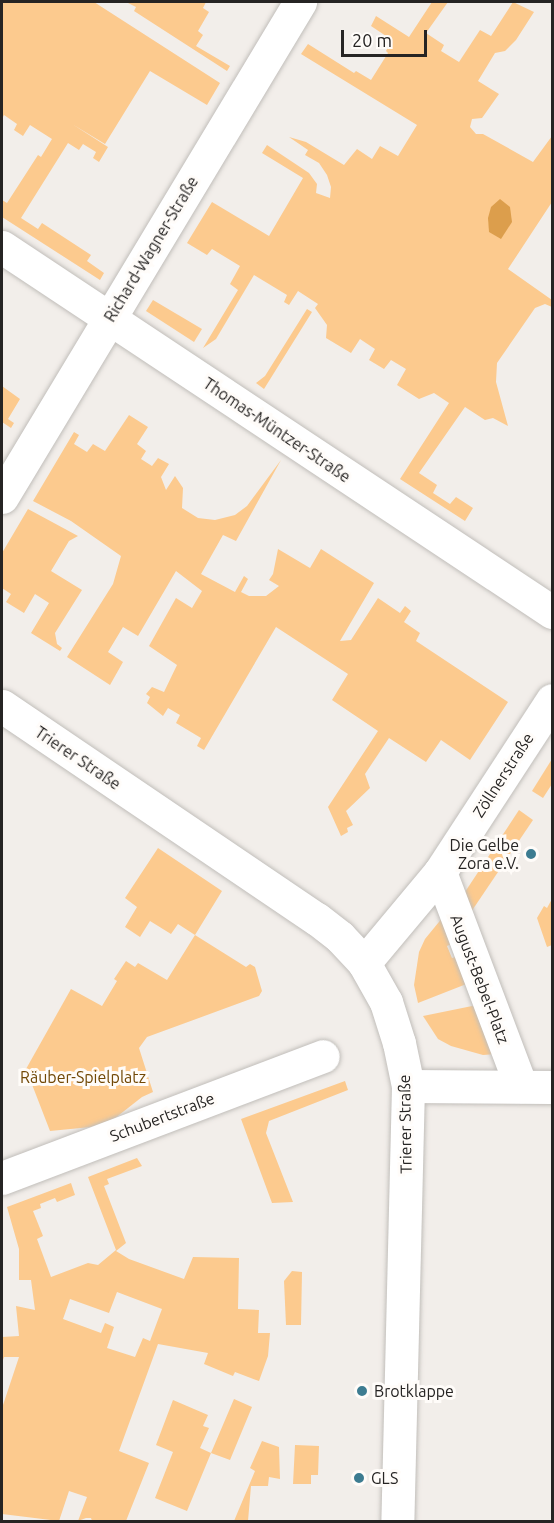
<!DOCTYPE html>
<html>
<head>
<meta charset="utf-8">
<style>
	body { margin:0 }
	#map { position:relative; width:554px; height:1523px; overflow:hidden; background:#f2eeea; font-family:Ubuntu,sans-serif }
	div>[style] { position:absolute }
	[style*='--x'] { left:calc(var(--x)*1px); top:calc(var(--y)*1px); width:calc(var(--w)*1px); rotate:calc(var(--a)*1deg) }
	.green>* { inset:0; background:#fcca8e }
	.water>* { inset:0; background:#dc9e4c }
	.roads { filter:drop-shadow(0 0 2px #c1beba) drop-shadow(0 0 2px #c1beba) }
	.minor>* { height:33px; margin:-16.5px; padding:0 16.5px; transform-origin:16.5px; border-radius:16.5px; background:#fff }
	.dots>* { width:16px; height:16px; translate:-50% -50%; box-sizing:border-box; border:3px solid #fffcf9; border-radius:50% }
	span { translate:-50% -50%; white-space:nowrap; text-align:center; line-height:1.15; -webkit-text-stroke:6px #fffcf9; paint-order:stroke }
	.street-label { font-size:16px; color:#262423 }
	.poi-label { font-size:16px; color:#262423 }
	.right { translate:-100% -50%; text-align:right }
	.left { translate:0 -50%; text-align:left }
	.park-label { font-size:16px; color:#714806 }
	.frame { position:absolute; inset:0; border:3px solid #262423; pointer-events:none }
	.scale { position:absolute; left:341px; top:30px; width:86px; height:27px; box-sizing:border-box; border:3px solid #262423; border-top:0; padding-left:8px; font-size:18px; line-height:21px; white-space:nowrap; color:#262423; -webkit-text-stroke:4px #fffcf9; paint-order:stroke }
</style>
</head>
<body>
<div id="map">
	<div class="green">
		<div style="clip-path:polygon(2px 2px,94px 2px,220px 83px,207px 105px,150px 71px,105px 144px,72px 124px,108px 147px,99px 162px,93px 158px,96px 152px,83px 144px,79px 150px,68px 143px,21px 218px,38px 229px,42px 223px,91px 255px,87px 261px,104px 273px,100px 280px,2px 217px,2px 200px,7px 203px,38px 155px,41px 157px,52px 139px,30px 125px,23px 136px,14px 130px,17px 124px,4px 115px,2px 119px)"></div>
		<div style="clip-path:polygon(126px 2px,206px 2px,203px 8px,209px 12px,198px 31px,203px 35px,196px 46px,230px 66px,227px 71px,134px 11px,136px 7px)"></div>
		<div style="clip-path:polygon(432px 2px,448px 2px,426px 33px,444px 45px,441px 51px,459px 62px,480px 30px,491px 36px,513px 2px,534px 12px,516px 40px,505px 51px,495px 53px,478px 81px,499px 94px,482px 118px,472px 119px,470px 127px,476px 134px,483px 134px,533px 162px,552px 136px,552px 202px,508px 269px,552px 300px,552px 307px,545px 304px,535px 308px,497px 363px,496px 382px,508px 426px,493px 418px,485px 420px,465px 407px,419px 473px,437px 485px,433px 493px,450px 504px,456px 497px,473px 508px,465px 521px,400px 479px,449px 403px,434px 393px,419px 399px,397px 385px,406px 369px,391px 360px,384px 369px,369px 360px,375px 349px,360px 339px,351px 353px,326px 338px,327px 325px,315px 308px,318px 304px,298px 291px,289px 305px,284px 302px,287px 295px,254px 275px,216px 339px,203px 348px,238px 290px,230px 284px,240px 266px,212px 249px,207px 255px,187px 243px,212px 202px,269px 236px,303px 178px,262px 153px,267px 145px,309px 173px,317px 184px,316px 193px,330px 198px,331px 187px,327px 175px,319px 163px,305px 155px,308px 150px,289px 137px,306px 142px,344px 165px,357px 149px,372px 159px,380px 146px,398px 156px,417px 125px,301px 54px,308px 44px,354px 73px,356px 71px,371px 80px,388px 53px,386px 51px,392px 40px,371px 26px,376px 16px,409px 37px)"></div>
		<div style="clip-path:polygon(153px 300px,202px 329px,194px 342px,146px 311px)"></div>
		<div style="clip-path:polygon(307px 309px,312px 312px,264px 389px,256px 383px,265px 376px)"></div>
		<div style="clip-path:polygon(2px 386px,20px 399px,8px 419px,14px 423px,11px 428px,2px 422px)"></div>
		<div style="clip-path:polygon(129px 415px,148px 427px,137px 444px,146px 451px,141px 459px,152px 466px,158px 458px,169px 464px,161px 477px,166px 490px,175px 476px,183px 488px,182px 508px,198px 518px,215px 520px,235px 515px,247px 506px,281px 460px,236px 541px,223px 535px,201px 574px,235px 592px,244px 576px,248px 579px,241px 592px,249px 596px,266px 596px,279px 586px,269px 580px,273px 574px,278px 549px,310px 568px,321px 549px,374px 583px,340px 641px,351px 640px,378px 598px,400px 613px,405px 606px,411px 611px,404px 622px,420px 633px,416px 641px,508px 702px,470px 760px,441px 740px,426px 762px,389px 738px,365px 774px,370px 788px,346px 811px,353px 825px,347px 828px,348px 832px,341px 836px,328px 807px,378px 731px,332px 700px,348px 674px,276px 627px,204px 750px,197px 746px,201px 738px,176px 723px,180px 715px,168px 708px,163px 716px,147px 703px,150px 697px,146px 694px,152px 687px,164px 692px,177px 665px,149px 646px,176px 598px,192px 608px,202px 591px,176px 571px,138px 636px,123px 627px,108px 652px,123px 662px,110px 685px,67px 657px,113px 584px,121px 556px,71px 521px,33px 501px,74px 432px,79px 435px,74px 444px,87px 452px,93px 444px,105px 451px)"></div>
		<div style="clip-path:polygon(28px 509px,78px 536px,69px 541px,51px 571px,82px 590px,55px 633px,57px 644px,62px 648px,60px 651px,31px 633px,49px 603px,35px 594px,24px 613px,6px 602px,11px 594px,2px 588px,2px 553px)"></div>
		<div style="clip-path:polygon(552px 759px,552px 784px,543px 798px,532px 791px)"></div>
		<div style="clip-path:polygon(519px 810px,533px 820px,469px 915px,463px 895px)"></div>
		<div style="clip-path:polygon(158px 848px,222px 891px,195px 935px,246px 967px,250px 964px,255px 967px,262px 991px,259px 996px,147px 1037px,139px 1048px,153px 1092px,142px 1097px,114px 1119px,91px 1127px,50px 1131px,26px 1069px,71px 989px,102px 1006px,117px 981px,114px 979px,126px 961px,135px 967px,138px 963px,167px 980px,195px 935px,178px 924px,171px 934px,150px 921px,140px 937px,125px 927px,137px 907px,125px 898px)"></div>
		<div style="clip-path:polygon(552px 899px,552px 945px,547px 947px,537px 918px,544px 906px,547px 908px)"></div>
		<div style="clip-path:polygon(443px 917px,453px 943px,447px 946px,452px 958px,459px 956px,469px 983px,418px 1003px,414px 985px,419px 952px,425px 939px)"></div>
		<div style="clip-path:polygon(477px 1005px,496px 1054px,483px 1055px,451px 1046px,438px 1039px,423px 1016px)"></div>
		<div style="clip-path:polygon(345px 1081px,348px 1090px,269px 1121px,266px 1133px,293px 1202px,272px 1203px,241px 1119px)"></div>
		<div style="clip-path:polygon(evenodd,137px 1158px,142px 1166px,107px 1179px,109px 1184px,104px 1186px,126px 1243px,116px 1251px,129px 1259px,184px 1279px,193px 1257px,239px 1258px,238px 1309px,259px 1310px,258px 1333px,270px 1333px,268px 1356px,259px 1381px,235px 1372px,233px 1376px,204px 1364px,208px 1353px,158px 1344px,119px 1451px,149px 1463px,126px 1521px,92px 1521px,91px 1518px,86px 1518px,78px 1521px,87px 1497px,69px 1491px,59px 1521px,2px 1514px,2px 1408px,19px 1357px,4px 1357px,2px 1363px,2px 1337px,19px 1336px,16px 1306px,35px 1310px,31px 1280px,19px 1280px,19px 1249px,7px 1207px,71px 1183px,75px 1195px,57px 1202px,55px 1198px,40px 1204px,41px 1208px,33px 1211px,43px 1236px,37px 1239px,51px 1277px,88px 1263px,98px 1265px,116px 1250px,88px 1177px,137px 1158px,117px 1292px,162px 1309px,150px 1341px,143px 1338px,135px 1357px,107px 1348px,114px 1327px,105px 1323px,101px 1333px,63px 1319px,70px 1299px,109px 1313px,117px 1292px)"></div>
		<div style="clip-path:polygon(292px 1271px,302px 1272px,301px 1325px,286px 1325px,284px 1281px)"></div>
		<div style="clip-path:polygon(234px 1399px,252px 1407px,230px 1460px,211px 1453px,187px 1511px,155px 1498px,173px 1452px,156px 1445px,173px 1400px,208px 1415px,203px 1426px,209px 1428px,200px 1448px,211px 1453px)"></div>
		<div style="clip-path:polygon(262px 1441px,279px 1447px,280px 1479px,269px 1477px,268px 1486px,251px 1486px,248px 1521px,234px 1521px,255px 1471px,250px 1468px)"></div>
		<div style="clip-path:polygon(295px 1445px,319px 1446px,318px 1475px,311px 1475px,311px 1484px,293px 1484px)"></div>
	</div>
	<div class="water">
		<div style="clip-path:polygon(500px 199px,510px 207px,512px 222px,501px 239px,489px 232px,488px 218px,491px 207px)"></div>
	</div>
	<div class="roads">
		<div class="minor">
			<div style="--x:2;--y:247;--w:660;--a:33.57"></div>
			<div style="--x:2;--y:497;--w:578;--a:-58.95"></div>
			<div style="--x:2;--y:706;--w:380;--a:34.1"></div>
			<div style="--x:317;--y:919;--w:29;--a:38"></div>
			<div style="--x:340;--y:937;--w:35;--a:47"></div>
			<div style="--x:364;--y:963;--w:45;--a:60.6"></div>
			<div style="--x:386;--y:1002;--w:43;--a:72.4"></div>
			<div style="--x:399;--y:1043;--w:44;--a:78.2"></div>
			<div style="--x:408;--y:1086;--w:436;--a:91.4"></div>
			<div style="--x:440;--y:872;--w:229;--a:69.3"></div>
			<div style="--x:364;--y:963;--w:119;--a:-50.1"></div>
			<div style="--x:440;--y:872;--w:205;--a:-56.9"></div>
			<div style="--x:408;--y:1086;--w:144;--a:0.4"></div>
			<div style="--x:2;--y:1178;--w:343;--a:-20.8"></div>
		</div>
	</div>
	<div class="dots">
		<div style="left:531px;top:854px;background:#3d7c91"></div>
		<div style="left:362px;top:1391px;background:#3d7c91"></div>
		<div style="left:359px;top:1478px;background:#3d7c91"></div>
	</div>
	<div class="street-label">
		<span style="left:151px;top:249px;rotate:-59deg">Richard-Wagner-Straße</span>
		<span style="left:277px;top:430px;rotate:34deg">Thomas-Müntzer-Straße</span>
		<span style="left:78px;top:758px;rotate:34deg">Trierer Straße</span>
		<span style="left:503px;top:775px;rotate:-57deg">Zöllnerstraße</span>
		<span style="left:480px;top:979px;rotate:69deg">August-Bebel-Platz</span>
		<span style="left:162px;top:1117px;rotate:-21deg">Schubertstraße</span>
		<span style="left:405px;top:1124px;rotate:-91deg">Trierer Straße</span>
	</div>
	<div class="poi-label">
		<span class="right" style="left:519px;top:854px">Die Gelbe<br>Zora e.V.</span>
		<span class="left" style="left:374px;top:1391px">Brotklappe</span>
		<span class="left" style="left:371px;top:1478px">GLS</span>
	</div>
	<div class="park-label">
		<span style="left:83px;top:1077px">Räuber-Spielplatz</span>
	</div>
	<div class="frame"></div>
	<div class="scale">20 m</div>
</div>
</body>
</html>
